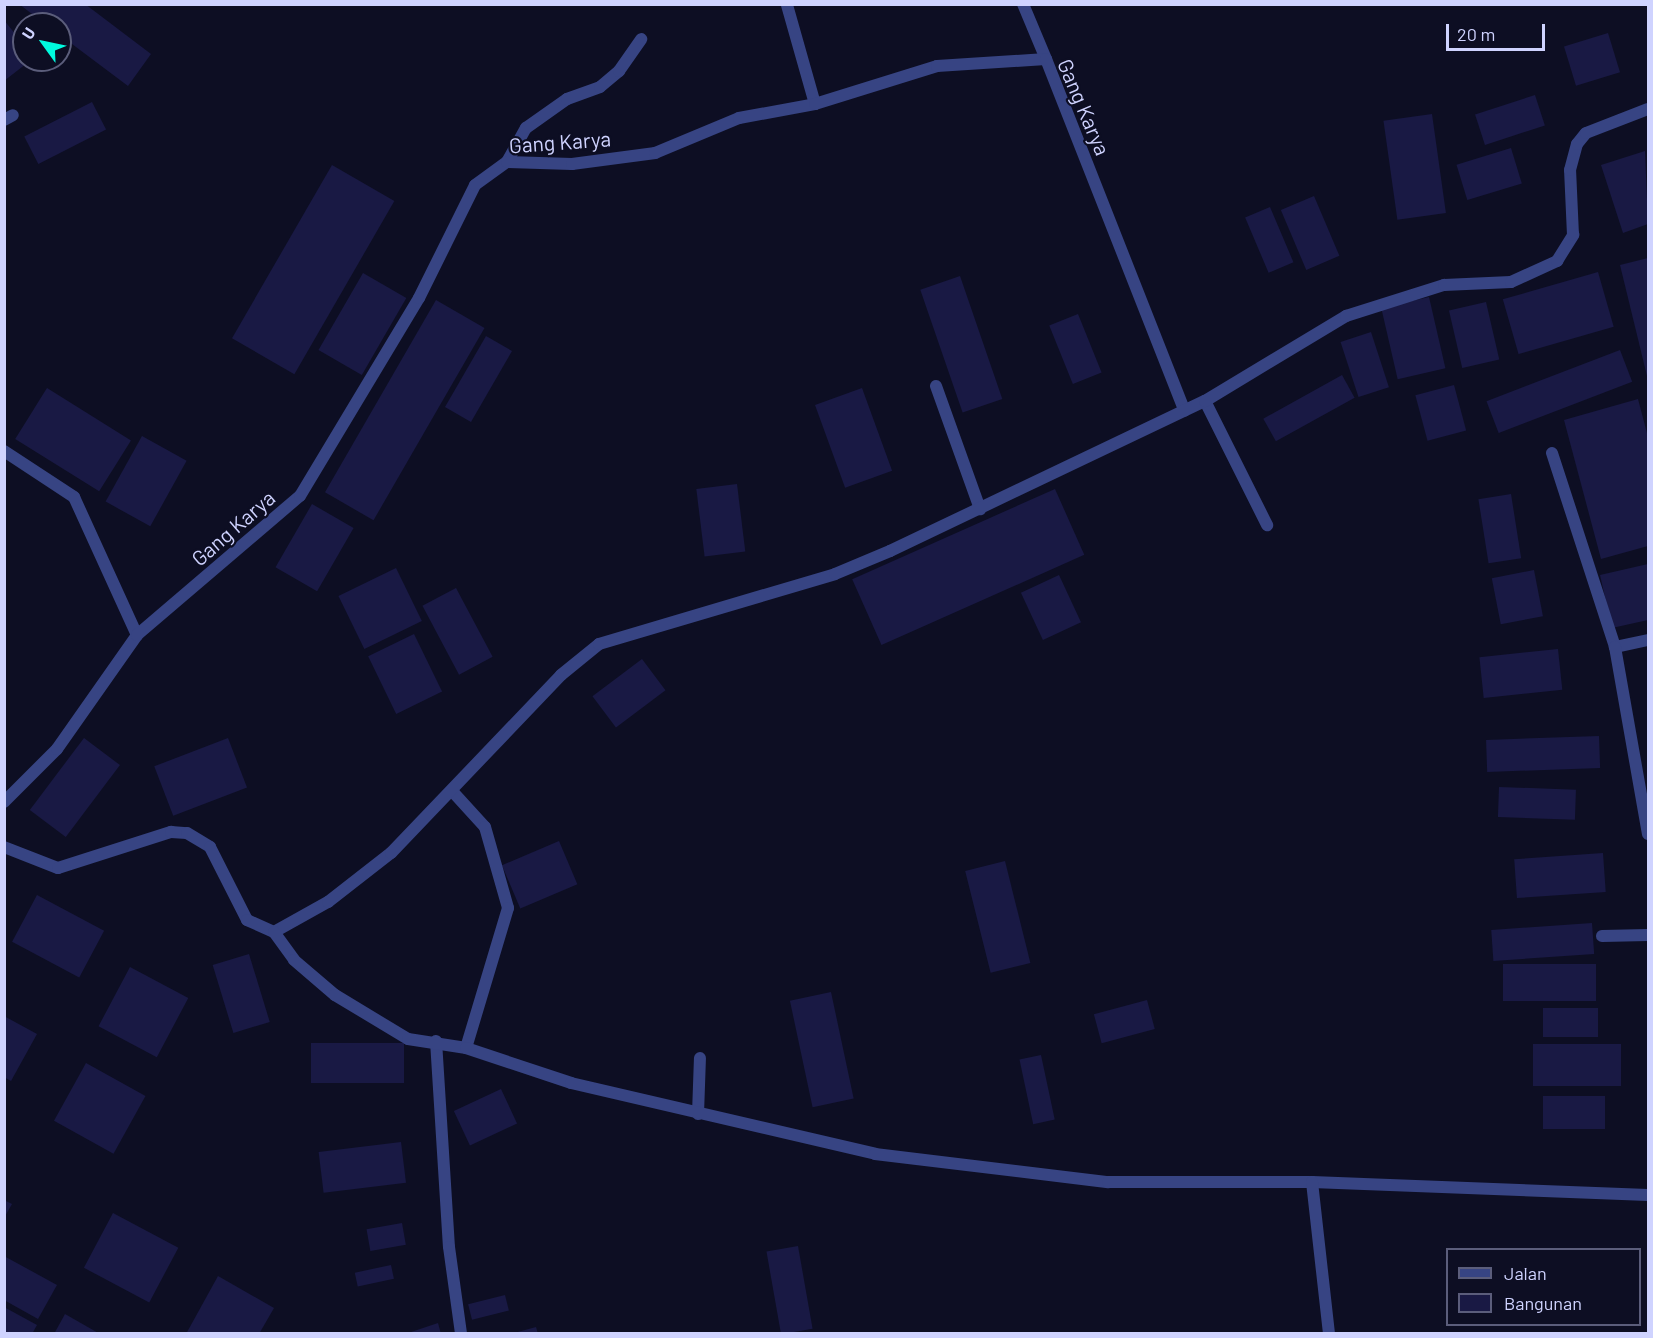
<!DOCTYPE html>
<html>
<head>
<meta charset="utf-8">
<style>
	body { margin:0 }
	#map { position:relative; width:1653px; height:1338px; overflow:hidden; background:#0d0e23; font-family:Barlow,sans-serif }
	div>[style] { position:absolute }
	[style*='--x'] { left:calc(var(--x)*1px); top:calc(var(--y)*1px); width:calc(var(--w)*1px); rotate:calc(var(--a)*1deg) }
	.building>* { inset:0; background:#191944; transform-origin:0 0 }
	.service>* { height:12px; margin:-6px; padding:0 6px; transform-origin:6px; border-radius:6px; background:#374483 }
	.minor>* { height:12px; margin:-6px; padding:0 6px; transform-origin:6px; border-radius:6px; background:#374483 }
	span { translate:-50% -50%; white-space:nowrap; text-align:center; line-height:1.15; -webkit-text-stroke:4.5px #0d0e23; paint-order:stroke }
	.street-label { font-size:21px; color:#cfd3ff }
	.frame { position:absolute; inset:0; border:6px solid #cfd3ff; pointer-events:none }
	.legend { position:absolute; left:1446px; top:1248px; width:195px; height:78px; box-sizing:border-box; background:#0d0e23; border:2px solid #5b5d7b; margin:0; padding:8px 10px; list-style:none; font-size:18px; color:#cfd3ff }
	.legend li { display:flex; align-items:center; gap:12px; height:30px }
	.legend b { width:30px; border:2px solid #5b5d7b }
	.north { position:absolute; left:12px; top:12px; width:60px; height:60px; box-sizing:border-box; background:#0d0e23; border:2px solid #5b5d7b; border-radius:50%; rotate:303deg; font-size:16px; font-weight:700; line-height:24px; text-align:center; color:#cfd3ff }
	.north::after { content:''; display:block; margin:auto; width:21px; height:27px; background:#00fade; clip-path:polygon(50% 0,100% 100%,50% 72%,0 100%) }
	.scale { position:absolute; left:1446px; top:24px; width:99px; height:27px; box-sizing:border-box; border:3px solid #cfd3ff; border-top:0; padding-left:8px; font-size:18px; line-height:21px; white-space:nowrap; color:#cfd3ff; -webkit-text-stroke:4px #0d0e23; paint-order:stroke }
</style>
</head>
<body>
<div id="map">
	<div class="building">
		<div style="clip-path:polygon(19px 4px,85px 4px,151px 54px,128px 86px,60px 35px,60px 24px,45px 24px)"></div>
		<div style="clip-path:polygon(4px 20px,24px 45px,24px 60px,31px 60px,4px 81px)"></div>
		<div style="left:1608px;top:33px;width:41px;height:46px;rotate:73deg"></div>
		<div style="left:1535px;top:95px;width:32px;height:63px;rotate:72deg"></div>
		<div style="left:92px;top:102px;width:31px;height:76px;rotate:63deg"></div>
		<div style="left:1432px;top:114px;width:100px;height:49px;rotate:82deg"></div>
		<div style="left:1511px;top:148px;width:37px;height:57px;rotate:73deg"></div>
		<div style="clip-path:polygon(1645px 151px,1648px 224px,1623px 233px,1601px 165px)"></div>
		<div style="left:332px;top:165px;width:72px;height:200px;rotate:30deg"></div>
		<div style="left:1314px;top:196px;width:65px;height:36px;rotate:67deg"></div>
		<div style="left:1270px;top:207px;width:60px;height:27px;rotate:67deg"></div>
		<div style="clip-path:polygon(1648px 258px,1648px 375px,1647px 376px,1620px 265px)"></div>
		<div style="left:1598px;top:272px;width:57px;height:99px;rotate:74deg"></div>
		<div style="left:363px;top:273px;width:50px;height:89px;rotate:30deg"></div>
		<div style="left:960px;top:276px;width:130px;height:42px;rotate:71deg"></div>
		<div style="left:1429px;top:297px;width:73px;height:49px;rotate:77deg"></div>
		<div style="left:436px;top:300px;width:56px;height:222px;rotate:30deg"></div>
		<div style="left:1486px;top:302px;width:59px;height:38px;rotate:77deg"></div>
		<div style="left:1078px;top:314px;width:63px;height:31px;rotate:68deg"></div>
		<div style="left:1371px;top:332px;width:58px;height:32px;rotate:72deg"></div>
		<div style="left:486px;top:336px;width:30px;height:82px;rotate:30deg"></div>
		<div style="left:1620px;top:350px;width:34px;height:143px;rotate:69deg"></div>
		<div style="left:1342px;top:375px;width:26px;height:90px;rotate:61deg"></div>
		<div style="left:1454px;top:385px;width:47px;height:40px;rotate:75deg"></div>
		<div style="left:47px;top:388px;width:99px;height:60px;rotate:32deg"></div>
		<div style="left:862px;top:388px;width:88px;height:50px;rotate:70deg"></div>
		<div style="clip-path:polygon(1638px 399px,1648px 437px,1648px 546px,1601px 559px,1564px 420px)"></div>
		<div style="left:142px;top:436px;width:51px;height:75px;rotate:29deg"></div>
		<div style="left:737px;top:484px;width:68px;height:41px;rotate:83deg"></div>
		<div style="left:1055px;top:489px;width:72px;height:222px;rotate:66deg"></div>
		<div style="left:1511px;top:494px;width:65px;height:33px;rotate:81deg"></div>
		<div style="left:312px;top:504px;width:48px;height:73px;rotate:30deg"></div>
		<div style="clip-path:polygon(1648px 564px,1648px 620px,1612px 628px,1600px 575px)"></div>
		<div style="left:396px;top:568px;width:59px;height:64px;rotate:64deg"></div>
		<div style="left:1534px;top:570px;width:47px;height:43px;rotate:79deg"></div>
		<div style="left:1059px;top:575px;width:52px;height:42px;rotate:65deg"></div>
		<div style="left:456px;top:588px;width:78px;height:38px;rotate:62deg"></div>
		<div style="left:414px;top:634px;width:64px;height:51px;rotate:64deg"></div>
		<div style="left:1558px;top:649px;width:41px;height:79px;rotate:84deg"></div>
		<div style="left:642px;top:659px;width:39px;height:62px;rotate:53deg"></div>
		<div style="left:1599px;top:736px;width:32px;height:113px;rotate:88deg"></div>
		<div style="left:84px;top:738px;width:45px;height:90px;rotate:37deg"></div>
		<div style="left:228px;top:738px;width:53px;height:79px;rotate:69deg"></div>
		<div style="left:1499px;top:787px;width:77px;height:30px;rotate:2deg"></div>
		<div style="left:559px;top:841px;width:47px;height:62px;rotate:67deg"></div>
		<div style="left:1603px;top:853px;width:39px;height:89px;rotate:86deg"></div>
		<div style="left:1005px;top:861px;width:105px;height:41px;rotate:76deg"></div>
		<div style="left:37px;top:895px;width:76px;height:53px;rotate:28deg"></div>
		<div style="left:1592px;top:923px;width:31px;height:101px;rotate:86deg"></div>
		<div style="left:249px;top:954px;width:71px;height:38px;rotate:73deg"></div>
		<div style="left:1596px;top:964px;width:37px;height:93px;rotate:90deg"></div>
		<div style="left:130px;top:967px;width:66px;height:67px;rotate:28deg"></div>
		<div style="left:831px;top:992px;width:109px;height:42px;rotate:78deg"></div>
		<div style="left:1147px;top:1000px;width:30px;height:55px;rotate:75deg"></div>
		<div style="left:1543px;top:1008px;width:55px;height:29px"></div>
		<div style="clip-path:polygon(4px 1016px,37px 1034px,11px 1081px,4px 1077px)"></div>
		<div style="left:404px;top:1043px;width:40px;height:93px;rotate:90deg"></div>
		<div style="left:1621px;top:1044px;width:42px;height:88px;rotate:90deg"></div>
		<div style="left:1041px;top:1055px;width:66px;height:22px;rotate:78deg"></div>
		<div style="left:86px;top:1063px;width:68px;height:66px;rotate:29deg"></div>
		<div style="left:501px;top:1089px;width:38px;height:52px;rotate:65deg"></div>
		<div style="left:1605px;top:1096px;width:33px;height:62px;rotate:90deg"></div>
		<div style="left:401px;top:1142px;width:41px;height:83px;rotate:83deg"></div>
		<div style="clip-path:polygon(4px 1200px,12px 1204px,4px 1218px)"></div>
		<div style="left:113px;top:1213px;width:74px;height:62px;rotate:28deg"></div>
		<div style="left:402px;top:1223px;width:22px;height:36px;rotate:80deg"></div>
		<div style="left:798px;top:1246px;width:84px;height:32px;rotate:80deg"></div>
		<div style="clip-path:polygon(4px 1256px,57px 1285px,38px 1319px,4px 1300px)"></div>
		<div style="left:391px;top:1265px;width:14px;height:37px;rotate:78deg"></div>
		<div style="clip-path:polygon(218px 1276px,274px 1308px,259px 1334px,186px 1334px)"></div>
		<div style="left:505px;top:1295px;width:16px;height:38px;rotate:76deg"></div>
		<div style="clip-path:polygon(4px 1307px,37px 1325px,32px 1334px,4px 1334px)"></div>
		<div style="clip-path:polygon(65px 1314px,100px 1334px,54px 1334px)"></div>
		<div style="clip-path:polygon(438px 1323px,441px 1334px,408px 1334px,408px 1333px)"></div>
		<div style="clip-path:polygon(536px 1327px,538px 1334px,514px 1334px,514px 1333px)"></div>
	</div>
	<div class="service">
		<div style="--x:787;--y:5;--w:103;--a:74.2"></div>
		<div style="--x:4;--y:120;--w:10;--a:-29"></div>
		<div style="--x:507;--y:162;--w:39;--a:-61"></div>
		<div style="--x:526;--y:128;--w:50;--a:-35.3"></div>
		<div style="--x:567;--y:99;--w:35;--a:-20"></div>
		<div style="--x:600;--y:87;--w:25;--a:-40"></div>
		<div style="--x:619;--y:71;--w:39;--a:-55"></div>
		<div style="--x:936;--y:386;--w:131;--a:70.3"></div>
		<div style="--x:1205;--y:401;--w:139;--a:63.4"></div>
		<div style="--x:4;--y:451;--w:84;--a:33.3"></div>
		<div style="--x:74;--y:497;--w:152;--a:65.5"></div>
		<div style="--x:453;--y:792;--w:47;--a:47.6"></div>
		<div style="--x:485;--y:827;--w:84;--a:74.1"></div>
		<div style="--x:508;--y:908;--w:146;--a:106.7"></div>
		<div style="--x:1602;--y:936;--w:46;--a:-1.2"></div>
		<div style="--x:436;--y:1041;--w:206;--a:86.4"></div>
		<div style="--x:449;--y:1247;--w:88;--a:82.1"></div>
		<div style="--x:698;--y:1114;--w:56;--a:-88"></div>
	</div>
	<div class="minor">
		<div style="--x:1023;--y:4;--w:60;--a:67.3"></div>
		<div style="--x:1552;--y:453;--w:204;--a:72"></div>
		<div style="--x:1648;--y:640;--w:34;--a:168"></div>
		<div style="--x:1615;--y:647;--w:190;--a:80"></div>
		<div style="--x:4;--y:802;--w:75;--a:-45"></div>
		<div style="--x:57;--y:749;--w:139;--a:-54.9"></div>
		<div style="--x:137;--y:635;--w:214;--a:-40.5"></div>
		<div style="--x:300;--y:496;--w:231;--a:-59"></div>
		<div style="--x:419;--y:298;--w:126;--a:-63.6"></div>
		<div style="--x:475;--y:185;--w:39;--a:-36"></div>
		<div style="--x:507;--y:162;--w:65;--a:1.8"></div>
		<div style="--x:572;--y:164;--w:84;--a:-7.5"></div>
		<div style="--x:655;--y:153;--w:91;--a:-22.6"></div>
		<div style="--x:739;--y:118;--w:77;--a:-10.4"></div>
		<div style="--x:815;--y:104;--w:128;--a:-17.3"></div>
		<div style="--x:937;--y:66;--w:109;--a:-3.7"></div>
		<div style="--x:1046;--y:59;--w:378;--a:68.5"></div>
		<div style="--x:4;--y:847;--w:58;--a:21.3"></div>
		<div style="--x:58;--y:868;--w:119;--a:-17.7"></div>
		<div style="--x:171;--y:832;--w:16;--a:4"></div>
		<div style="--x:187;--y:833;--w:27;--a:31"></div>
		<div style="--x:210;--y:847;--w:82;--a:63.1"></div>
		<div style="--x:247;--y:920;--w:30;--a:24"></div>
		<div style="--x:274;--y:932;--w:62;--a:-29.1"></div>
		<div style="--x:328;--y:902;--w:80;--a:-37.9"></div>
		<div style="--x:391;--y:853;--w:246;--a:-46.3"></div>
		<div style="--x:561;--y:675;--w:49;--a:-39.2"></div>
		<div style="--x:599;--y:644;--w:246;--a:-16.5"></div>
		<div style="--x:835;--y:574;--w:60;--a:-22.7"></div>
		<div style="--x:890;--y:551;--w:349;--a:-25.5"></div>
		<div style="--x:1205;--y:401;--w:165;--a:-31.1"></div>
		<div style="--x:1346;--y:316;--w:103;--a:-17.6"></div>
		<div style="--x:1444;--y:285;--w:67;--a:-2.6"></div>
		<div style="--x:1511;--y:282;--w:51;--a:-24.5"></div>
		<div style="--x:1557;--y:261;--w:31;--a:-58"></div>
		<div style="--x:1573;--y:235;--w:65;--a:-92.6"></div>
		<div style="--x:1570;--y:170;--w:27;--a:-75"></div>
		<div style="--x:1577;--y:144;--w:14;--a:-51"></div>
		<div style="--x:1586;--y:133;--w:66;--a:-21.2"></div>
		<div style="--x:274;--y:932;--w:34;--a:54"></div>
		<div style="--x:294;--y:960;--w:54;--a:40.5"></div>
		<div style="--x:335;--y:995;--w:85;--a:31.1"></div>
		<div style="--x:408;--y:1039;--w:59;--a:8.8"></div>
		<div style="--x:466;--y:1048;--w:111;--a:18.4"></div>
		<div style="--x:571;--y:1083;--w:312;--a:13.1"></div>
		<div style="--x:875;--y:1154;--w:235;--a:6.9"></div>
		<div style="--x:1108;--y:1182;--w:204;--a:0"></div>
		<div style="--x:1312;--y:1182;--w:336;--a:2.2"></div>
		<div style="--x:1312;--y:1182;--w:153;--a:83.6"></div>
	</div>
	<div class="street-label">
		<span style="left:1084px;top:107px;rotate:67deg">Gang Karya</span>
		<span style="left:560px;top:142px;rotate:-4deg">Gang Karya</span>
		<span style="left:233px;top:528px;rotate:-41deg">Gang Karya</span>
	</div>
	<div class="frame"></div>
	<ul class="legend">
	<li><b style="height:8px;background:#374483"></b>Jalan</li>
	<li><b style="height:16px;background:#191944"></b>Bangunan</li>
	</ul>
	<div class="north">U</div>
	<div class="scale">20 m</div>
</div>
</body>
</html>
